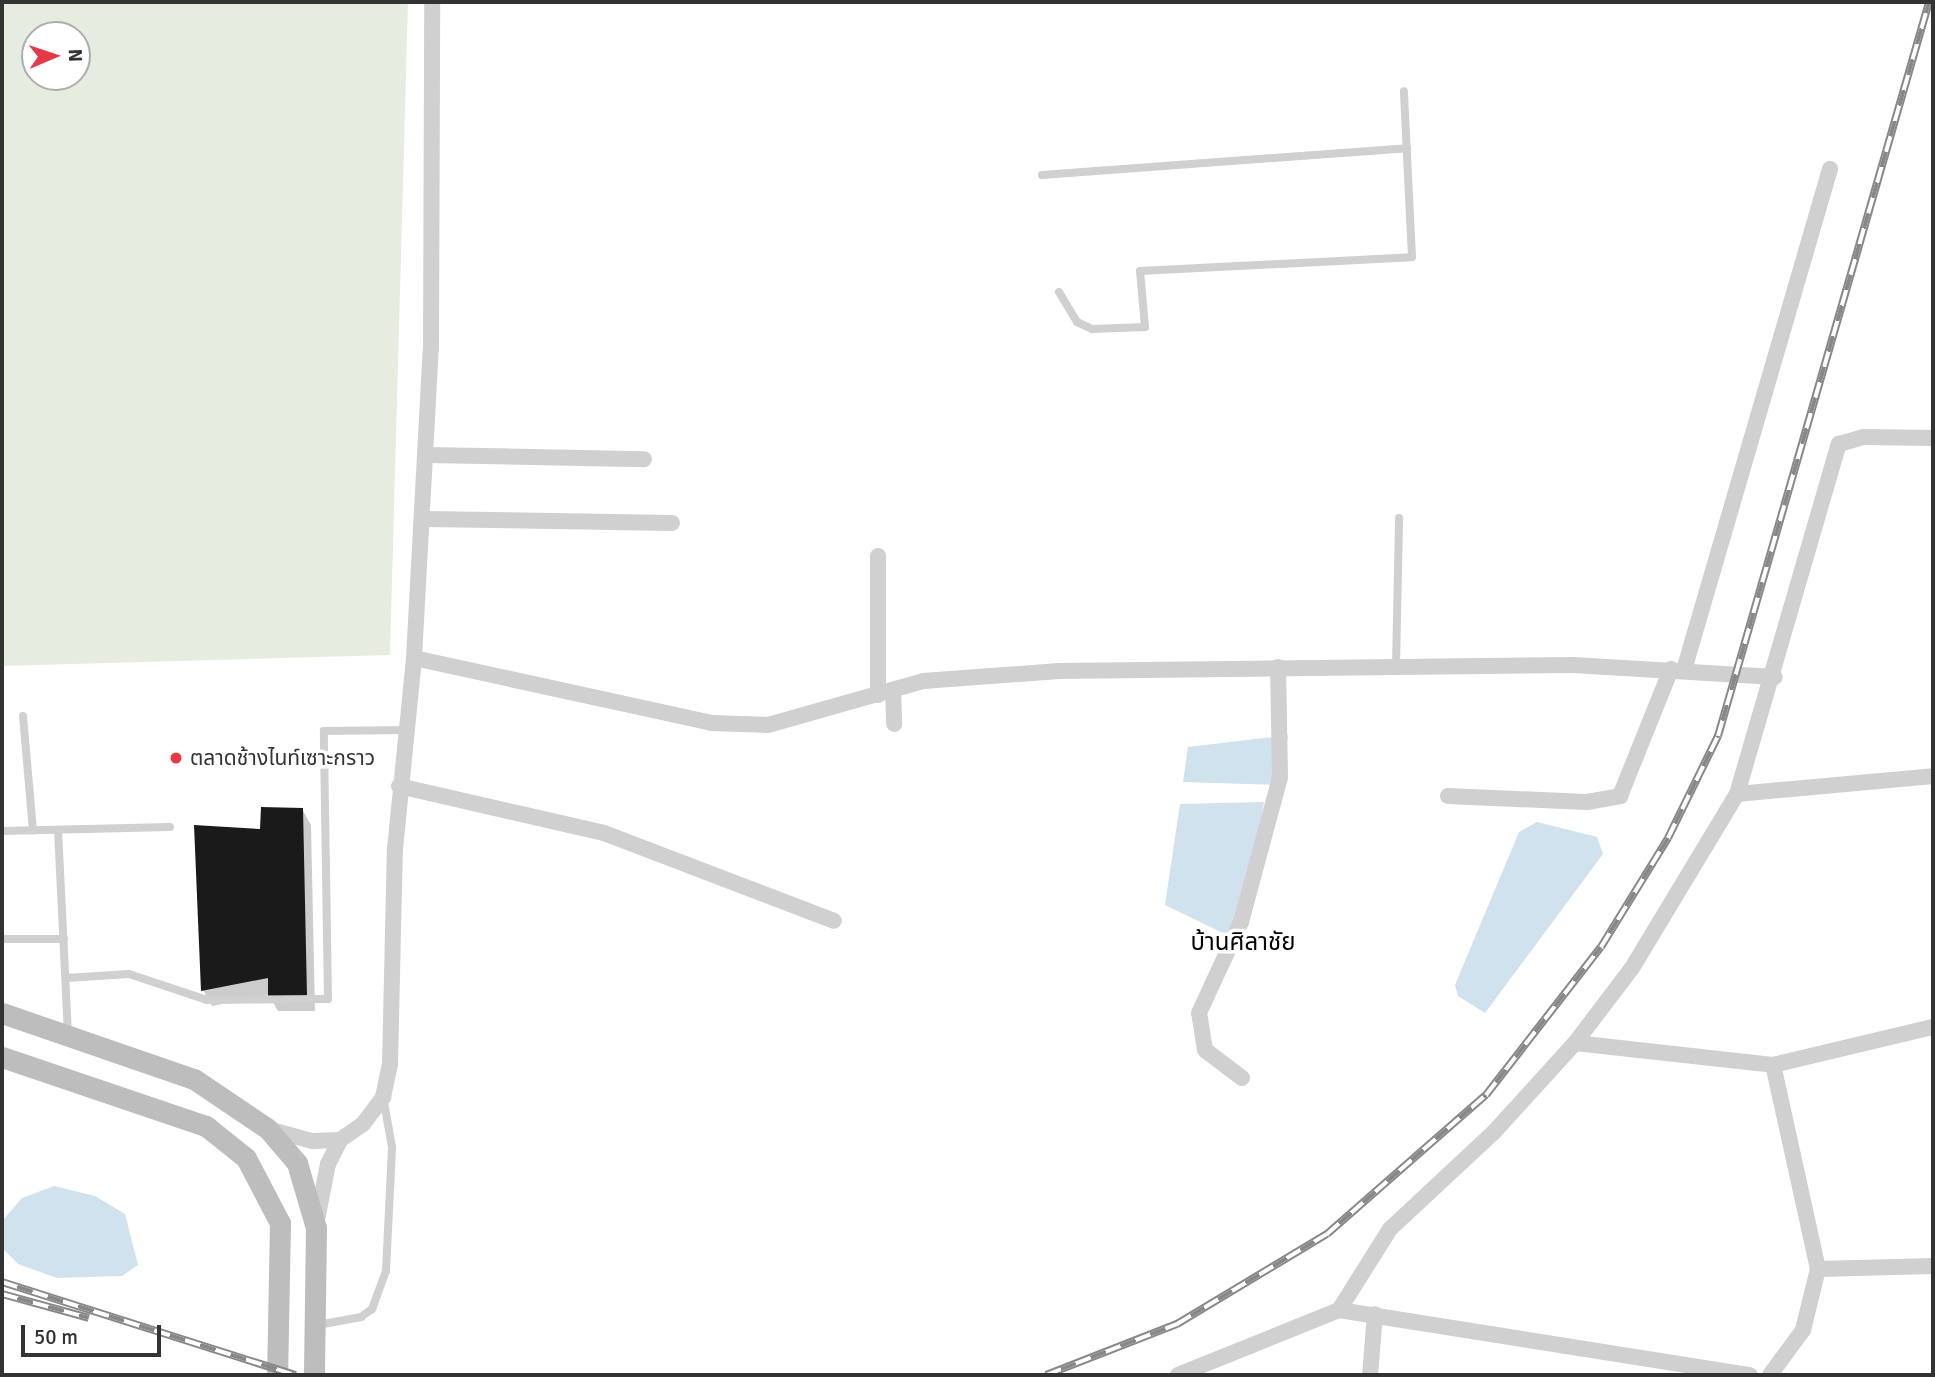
<!DOCTYPE html>
<html>
<head>
<meta charset="utf-8">
<style>
	body { margin:0 }
	#map { position:relative; width:1935px; height:1377px; overflow:hidden; background:#fff; font-family:Signika,"Noto Sans Thai",sans-serif }
	div>[style] { position:absolute }
	[style*='--x'] { left:calc(var(--x)*1px); top:calc(var(--y)*1px); width:calc(var(--w)*1px); rotate:calc(var(--a)*1deg) }
	.green>* { inset:0; background:#e6ecdf }
	.water>* { inset:0; background:#cfe2ee }
	.shadow>* { inset:0; background:#0003 }
	.building>* { inset:0; background:#1a1a1a }
	.lane>* { height:8px; margin:-4px; padding:0 4px; transform-origin:4px; border-radius:4px; background:#d0d0d0 }
	.street>* { height:16px; margin:-8px; padding:0 8px; transform-origin:8px; border-radius:8px; background:#d0d0d0 }
	.secondary>* { height:21px; margin:-10.5px; padding:0 10.5px; transform-origin:10.5px; border-radius:10.5px; background:#bdbdbd }
	.rail>* { height:8px; margin-top:-4px; transform-origin:0; background:repeating-linear-gradient(90deg,#fff 0 16px,#888 0 32px); box-sizing:border-box; border-block:2px solid #888 }
	.dots>* { width:19px; height:19px; translate:-50% -50%; box-sizing:border-box; border:4px solid #fff; border-radius:50% }
	span { translate:-50% -50%; white-space:nowrap; text-align:center; line-height:1.15; -webkit-text-stroke:7px #fff; paint-order:stroke }
	.poi-label { font-size:21px; color:#333 }
	.left { translate:0 -50%; text-align:left }
	.quarter-label { font-size:24px; color:#000 }
	.frame { position:absolute; inset:0; border:4px solid #333; pointer-events:none }
	.north { position:absolute; left:21px; top:21px; width:70px; height:70px; box-sizing:border-box; background:#fff; border:2px solid #adadad; border-radius:50%; rotate:88deg; font-size:19px; font-weight:700; line-height:28px; text-align:center; color:#333 }
	.north::after { content:''; display:block; margin:auto; width:24px; height:32px; background:#e63946; clip-path:polygon(50% 0,100% 100%,50% 72%,0 100%) }
	.scale { position:absolute; left:21px; top:1325px; width:140px; height:32px; box-sizing:border-box; border:4px solid #333; border-top:0; padding-left:9px; font-size:21px; line-height:24px; white-space:nowrap; color:#333; -webkit-text-stroke:5px #fff; paint-order:stroke }
</style>
</head>
<body>
<div id="map">
	<div class="green">
		<div style="clip-path:polygon(evenodd,2px 2px,408px 2px,390px 655px,2px 666px,2px 2px,77px 35px,77px 77px,35px 77px,35px 35px,77px 35px)"></div>
	</div>
	<div class="water">
		<div style="clip-path:polygon(1288px 735px,1282px 785px,1183px 782px,1188px 747px)"></div>
		<div style="clip-path:polygon(1264px 802px,1245px 915px,1227px 935px,1165px 905px,1180px 804px)"></div>
		<div style="clip-path:polygon(1537px 822px,1597px 837px,1603px 854px,1485px 1013px,1458px 996px,1455px 985px,1519px 832px)"></div>
		<div style="clip-path:polygon(54px 1186px,95px 1196px,125px 1214px,138px 1265px,122px 1276px,57px 1278px,18px 1264px,2px 1248px,3px 1220px,22px 1198px)"></div>
	</div>
	<div class="shadow">
		<div style="clip-path:polygon(302px 809px,311px 825px,315px 1011px,278px 1011px,269px 995px,212px 1006px,203px 990px,262px 831px)"></div>
	</div>
	<div class="building">
		<div style="clip-path:polygon(261px 807px,303px 808px,307px 996px,268px 996px,268px 978px,201px 991px,194px 825px,260px 829px)"></div>
	</div>
	<div class="lane">
		<div style="--x:1042;--y:175;--w:366;--a:-4.2"></div>
		<div style="--x:1059;--y:292;--w:35;--a:59"></div>
		<div style="--x:1077;--y:322;--w:17;--a:25"></div>
		<div style="--x:1092;--y:329;--w:53;--a:-2.2"></div>
		<div style="--x:1145;--y:327;--w:56;--a:-95.1"></div>
		<div style="--x:1140;--y:271;--w:272;--a:-2.9"></div>
		<div style="--x:1412;--y:257;--w:166;--a:-92.8"></div>
		<div style="--x:1396;--y:665;--w:147;--a:-88.8"></div>
		<div style="--x:23;--y:716;--w:115;--a:85"></div>
		<div style="--x:58;--y:830;--w:203;--a:87.2"></div>
		<div style="--x:2;--y:831;--w:168;--a:-1.4"></div>
		<div style="--x:2;--y:939;--w:62;--a:0"></div>
		<div style="--x:66;--y:978;--w:63;--a:-3.6"></div>
		<div style="--x:129;--y:974;--w:82;--a:18.4"></div>
		<div style="--x:207;--y:1000;--w:121;--a:-0.5"></div>
		<div style="--x:328;--y:999;--w:268;--a:-90.9"></div>
		<div style="--x:324;--y:731;--w:82;--a:-0.7"></div>
		<div style="--x:318;--y:1325;--w:44;--a:-10.5"></div>
		<div style="--x:361;--y:1317;--w:14;--a:-36"></div>
		<div style="--x:372;--y:1309;--w:40;--a:-69.8"></div>
		<div style="--x:386;--y:1271;--w:124;--a:-87.2"></div>
		<div style="--x:392;--y:1147;--w:51;--a:-100.2"></div>
	</div>
	<div class="street">
		<div style="--x:427;--y:455;--w:217;--a:1.1"></div>
		<div style="--x:424;--y:519;--w:248;--a:0.9"></div>
		<div style="--x:414;--y:658;--w:304;--a:12.3"></div>
		<div style="--x:711;--y:723;--w:57;--a:2"></div>
		<div style="--x:768;--y:725;--w:161;--a:-15.8"></div>
		<div style="--x:923;--y:681;--w:136;--a:-4.2"></div>
		<div style="--x:1059;--y:671;--w:514;--a:-0.67"></div>
		<div style="--x:1573;--y:665;--w:202;--a:3.4"></div>
		<div style="--x:1684;--y:670;--w:522;--a:-73.75"></div>
		<div style="--x:893;--y:690;--w:34;--a:88"></div>
		<div style="--x:878;--y:695;--w:139;--a:-90"></div>
		<div style="--x:399;--y:786;--w:210;--a:12.9"></div>
		<div style="--x:604;--y:833;--w:246;--a:20.9"></div>
		<div style="--x:1737;--y:794;--w:365;--a:-73.8"></div>
		<div style="--x:1839;--y:444;--w:25;--a:-16"></div>
		<div style="--x:1863;--y:437;--w:70;--a:0.8"></div>
		<div style="--x:1448;--y:796;--w:139;--a:2.5"></div>
		<div style="--x:1587;--y:802;--w:34;--a:-10"></div>
		<div style="--x:1620;--y:796;--w:137;--a:-68.1"></div>
		<div style="--x:1575;--y:1043;--w:199;--a:6.3"></div>
		<div style="--x:1242;--y:1078;--w:46;--a:-142.9"></div>
		<div style="--x:1205;--y:1050;--w:37;--a:-99"></div>
		<div style="--x:1199;--y:1013;--w:100;--a:-65.2"></div>
		<div style="--x:1241;--y:922;--w:150;--a:-74.9"></div>
		<div style="--x:1280;--y:777;--w:110;--a:-91"></div>
		<div style="--x:268;--y:1129;--w:46;--a:15.3"></div>
		<div style="--x:312;--y:1141;--w:28;--a:-2"></div>
		<div style="--x:317;--y:1220;--w:57;--a:-78.9"></div>
		<div style="--x:328;--y:1164;--w:27;--a:-63"></div>
		<div style="--x:340;--y:1140;--w:28;--a:-35"></div>
		<div style="--x:363;--y:1124;--w:34;--a:-53"></div>
		<div style="--x:383;--y:1097;--w:34;--a:-78"></div>
		<div style="--x:390;--y:1064;--w:215;--a:-88.7"></div>
		<div style="--x:395;--y:849;--w:192;--a:-84.3"></div>
		<div style="--x:414;--y:658;--w:309;--a:-86.9"></div>
		<div style="--x:431;--y:349;--w:347;--a:-89.8"></div>
		<div style="--x:1818;--y:1269;--w:115;--a:-1.5"></div>
		<div style="--x:1339;--y:1310;--w:96;--a:-57.8"></div>
		<div style="--x:1390;--y:1229;--w:142;--a:-43"></div>
		<div style="--x:1494;--y:1132;--w:120;--a:-47.7"></div>
		<div style="--x:1575;--y:1043;--w:94;--a:-52.8"></div>
		<div style="--x:1632;--y:968;--w:203;--a:-58.9"></div>
		<div style="--x:1737;--y:794;--w:197;--a:-5.2"></div>
		<div style="--x:1178;--y:1375;--w:174;--a:-22"></div>
		<div style="--x:1339;--y:1310;--w:416;--a:9"></div>
		<div style="--x:1370;--y:1375;--w:61;--a:-85.3"></div>
		<div style="--x:1770;--y:1375;--w:56;--a:-53.7"></div>
		<div style="--x:1803;--y:1330;--w:63;--a:-76.2"></div>
		<div style="--x:1818;--y:1269;--w:209;--a:-102.4"></div>
		<div style="--x:1773;--y:1065;--w:164;--a:-13.4"></div>
	</div>
	<div class="secondary">
		<div style="--x:2;--y:1013;--w:203;--a:19"></div>
		<div style="--x:194;--y:1079;--w:89;--a:34"></div>
		<div style="--x:268;--y:1129;--w:45;--a:49.5"></div>
		<div style="--x:297;--y:1163;--w:68;--a:73.7"></div>
		<div style="--x:316;--y:1228;--w:147;--a:90.8"></div>
		<div style="--x:2;--y:1057;--w:215;--a:18.7"></div>
		<div style="--x:206;--y:1126;--w:51;--a:38.7"></div>
		<div style="--x:246;--y:1158;--w:73;--a:62.4"></div>
		<div style="--x:280;--y:1223;--w:152;--a:91.1"></div>
	</div>
	<div class="rail">
		<div style="--x:2;--y:1282;--w:308;--a:17.6"></div>
		<div style="--x:2;--y:1294;--w:90;--a:15.4"></div>
		<div style="--x:1046;--y:1375;--w:141;--a:-21.3"></div>
		<div style="--x:1177;--y:1324;--w:175;--a:-31"></div>
		<div style="--x:1327;--y:1234;--w:211;--a:-41.2"></div>
		<div style="--x:1486;--y:1095;--w:187;--a:-52.2"></div>
		<div style="--x:1601;--y:947;--w:128;--a:-58.4"></div>
		<div style="--x:1668;--y:838;--w:114;--a:-63.9"></div>
		<div style="--x:1718;--y:736;--w:764;--a:-73.96"></div>
	</div>
	<div class="dots">
		<div style="left:176px;top:758px;background:#e63946"></div>
	</div>
	<div class="poi-label">
		<span class="left" style="left:190px;top:758px">ตลาดช้างไนท์เซาะกราว</span>
	</div>
	<div class="quarter-label">
		<span style="left:1243px;top:943px">บ้านศิลาชัย</span>
	</div>
	<div class="frame"></div>
	<div class="north">N</div>
	<div class="scale">50 m</div>
</div>
</body>
</html>
